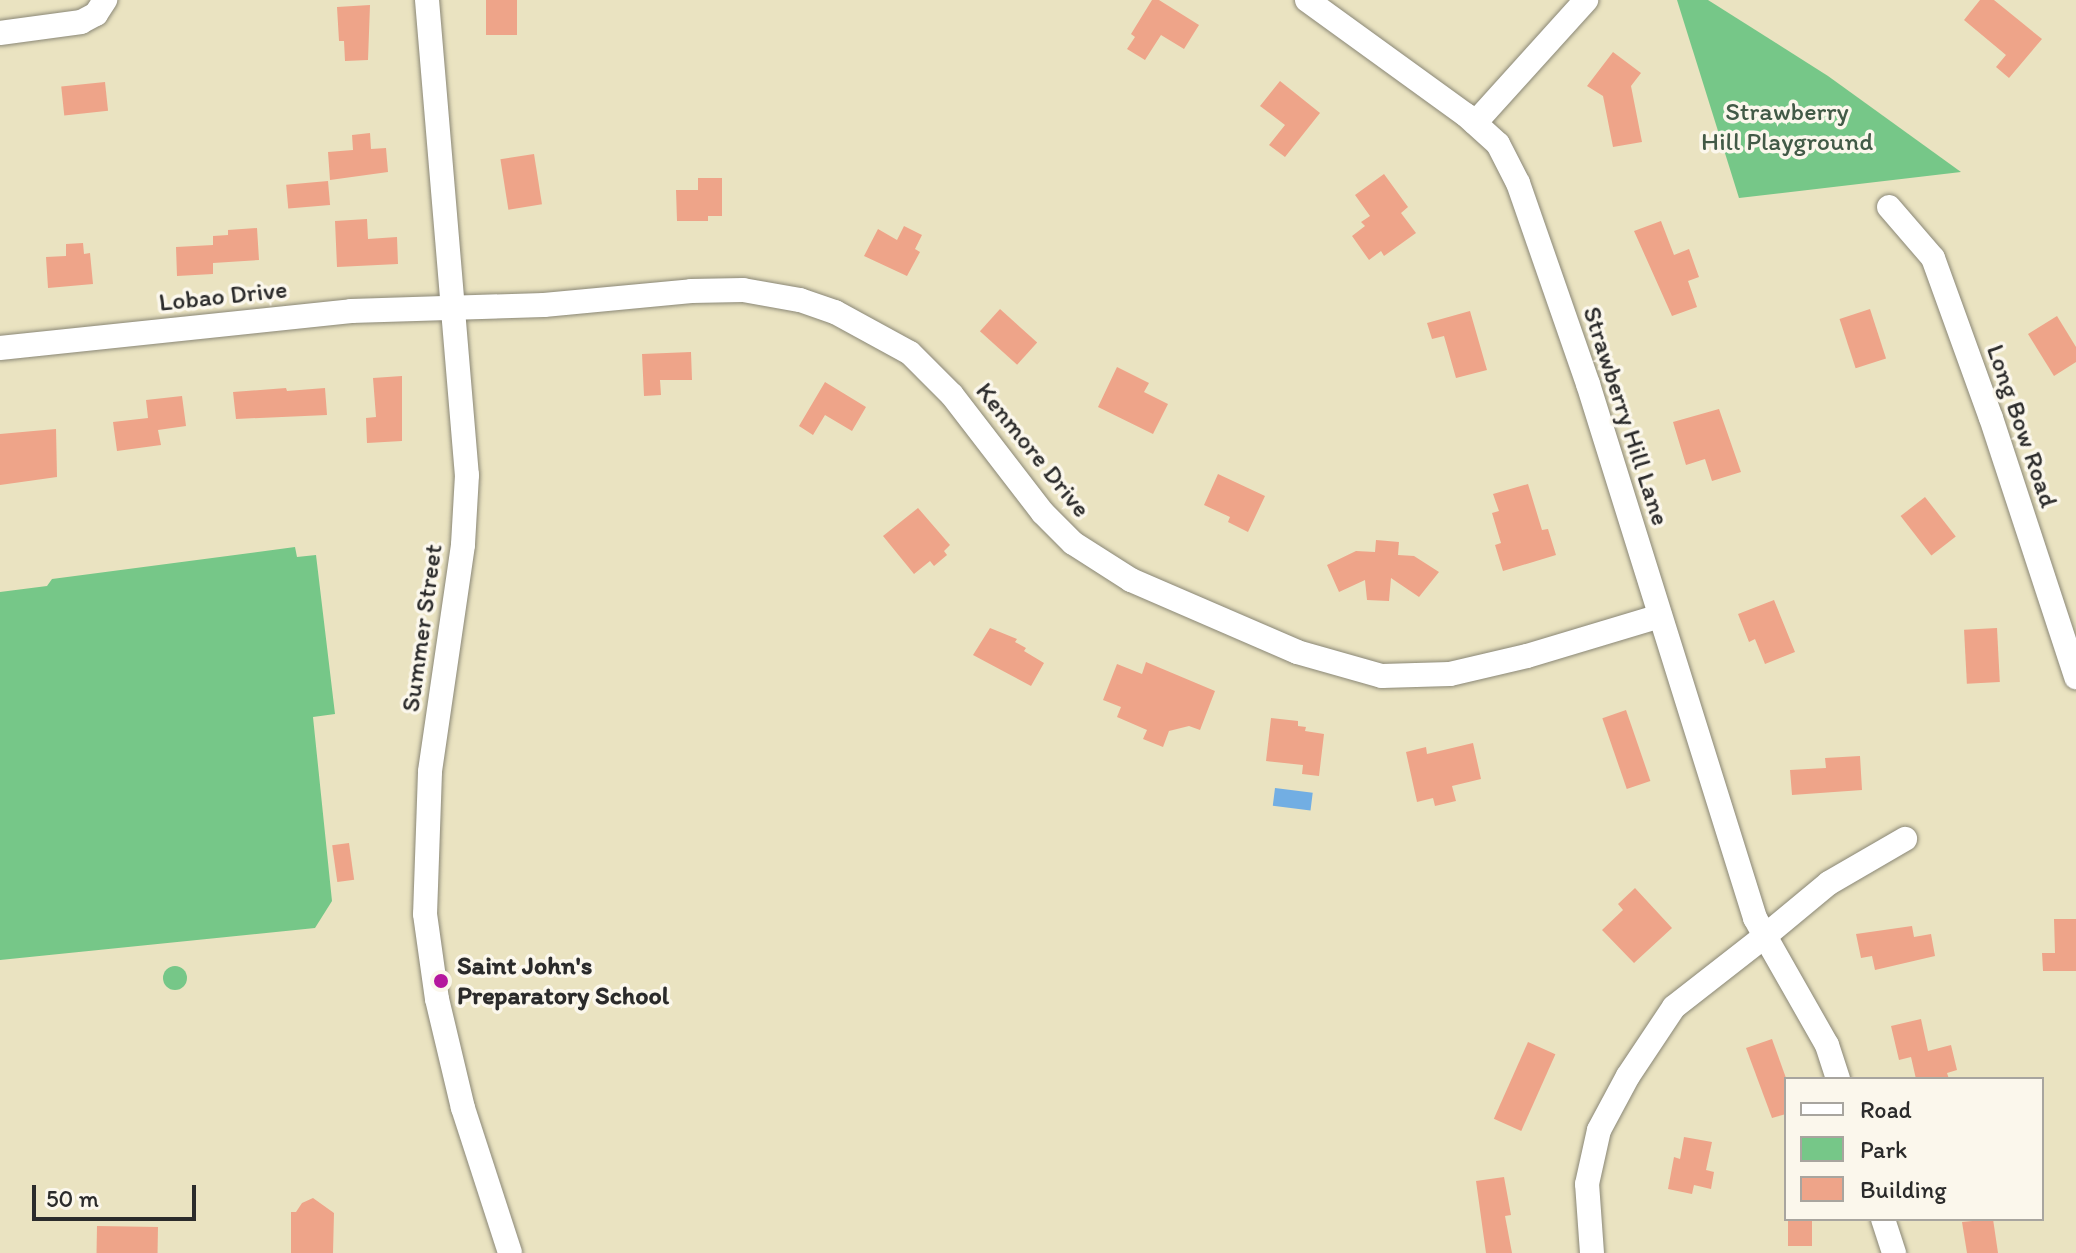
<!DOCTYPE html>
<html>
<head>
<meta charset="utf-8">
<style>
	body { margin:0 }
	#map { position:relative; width:2076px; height:1253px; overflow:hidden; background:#eae3c1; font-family:Itim,sans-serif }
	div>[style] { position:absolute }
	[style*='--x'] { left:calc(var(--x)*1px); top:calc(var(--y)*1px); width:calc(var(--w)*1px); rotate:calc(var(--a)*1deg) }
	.green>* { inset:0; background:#76c788 }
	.round { border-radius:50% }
	.water>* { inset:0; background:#72aee3; transform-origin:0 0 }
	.building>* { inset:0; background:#eea489; transform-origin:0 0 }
	.roads { filter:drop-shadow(0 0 2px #8a8776) drop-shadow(0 0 2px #8a8776) }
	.minor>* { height:24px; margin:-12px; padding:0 12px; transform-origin:12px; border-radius:12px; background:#fff }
	.dots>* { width:22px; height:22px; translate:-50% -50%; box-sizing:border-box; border:4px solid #fbf7ec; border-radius:50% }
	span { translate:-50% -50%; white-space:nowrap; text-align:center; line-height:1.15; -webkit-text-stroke:7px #fbf7ec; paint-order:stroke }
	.park-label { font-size:26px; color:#425a47 }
	.street-label { font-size:26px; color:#2b2b2b }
	.poi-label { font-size:26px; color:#2b2b2b; font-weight:700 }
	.left { translate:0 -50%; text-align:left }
	.legend { position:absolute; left:1784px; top:1077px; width:260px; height:144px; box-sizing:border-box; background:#fbf7ec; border:2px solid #a8a59f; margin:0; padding:10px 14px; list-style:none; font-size:24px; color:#2b2b2b }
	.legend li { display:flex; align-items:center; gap:16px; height:40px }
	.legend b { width:40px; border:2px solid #a8a59f }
	.scale { position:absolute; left:32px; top:1185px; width:164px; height:36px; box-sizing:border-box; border:4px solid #2b2b2b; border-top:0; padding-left:10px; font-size:24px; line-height:28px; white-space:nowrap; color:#2b2b2b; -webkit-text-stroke:6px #fbf7ec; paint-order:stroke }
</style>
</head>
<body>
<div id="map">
	<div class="green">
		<div style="clip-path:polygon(1677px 0,1708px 0,1828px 76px,1961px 172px,1739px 198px)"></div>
		<div style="clip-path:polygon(295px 547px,297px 557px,316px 555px,335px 714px,313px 717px,332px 901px,315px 928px,0 960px,0 592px,47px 586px,52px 579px)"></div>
		<div class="round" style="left:163px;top:966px;width:24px;height:24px"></div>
	</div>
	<div class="water">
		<div style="left:1275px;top:788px;width:38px;height:18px;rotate:7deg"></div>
	</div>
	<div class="building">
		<div style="left:486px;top:0;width:31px;height:35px"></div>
		<div style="clip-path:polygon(1152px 0,1159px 0,1199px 25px,1184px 49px,1161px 35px,1145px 60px,1127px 49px,1135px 37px,1131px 34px)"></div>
		<div style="clip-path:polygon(1980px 0,1994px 0,2042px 39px,2009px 78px,1996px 67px,2006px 55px,1964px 20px)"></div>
		<div style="clip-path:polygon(370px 5px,368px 60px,345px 61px,344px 41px,339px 41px,337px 7px)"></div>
		<div style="clip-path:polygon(1613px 52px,1641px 73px,1631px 86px,1642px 142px,1613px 147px,1603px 96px,1587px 86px)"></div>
		<div style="clip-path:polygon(1280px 81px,1320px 113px,1285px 157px,1269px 145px,1285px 125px,1260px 106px)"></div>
		<div style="left:105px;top:82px;width:29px;height:44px;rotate:84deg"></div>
		<div style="clip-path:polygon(370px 133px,371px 149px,386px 148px,388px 172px,330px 180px,328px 152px,353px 150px,352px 135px)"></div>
		<div style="left:534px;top:154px;width:51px;height:34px;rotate:81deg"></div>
		<div style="clip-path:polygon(1384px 174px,1408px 207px,1401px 213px,1416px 233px,1384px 256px,1381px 251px,1369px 260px,1352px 236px,1365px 226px,1361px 222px,1370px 216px,1355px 195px)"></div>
		<div style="clip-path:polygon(698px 178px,722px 178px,722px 216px,708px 216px,708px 221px,677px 221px,676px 190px,698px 190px)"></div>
		<div style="left:328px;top:181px;width:24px;height:42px;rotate:85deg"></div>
		<div style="clip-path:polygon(367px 219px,368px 239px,397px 237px,398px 264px,337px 267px,335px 221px)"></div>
		<div style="clip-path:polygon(1661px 221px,1674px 255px,1689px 249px,1699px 277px,1688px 281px,1697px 307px,1672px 316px,1634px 231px)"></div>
		<div style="clip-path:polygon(904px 226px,922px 235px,915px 249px,920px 252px,907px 276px,864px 256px,878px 229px,897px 240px)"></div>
		<div style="clip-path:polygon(257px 228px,259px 260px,213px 263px,213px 274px,177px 276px,176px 247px,213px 245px,213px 236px,228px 235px,228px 230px)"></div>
		<div style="clip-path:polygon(83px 243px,84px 254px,90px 253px,93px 284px,48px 288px,46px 257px,66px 256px,66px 244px)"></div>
		<div style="left:1000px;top:309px;width:50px;height:30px;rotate:42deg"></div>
		<div style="left:1870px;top:309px;width:52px;height:32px;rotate:72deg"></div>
		<div style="clip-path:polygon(1470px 311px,1487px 370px,1456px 378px,1444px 336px,1432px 339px,1427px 323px)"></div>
		<div style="clip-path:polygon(2057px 316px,2076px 347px,2076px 362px,2054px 376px,2028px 334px)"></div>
		<div style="clip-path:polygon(691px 352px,692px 380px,660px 380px,661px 395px,644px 396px,642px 354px)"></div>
		<div style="clip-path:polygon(1117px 367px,1149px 383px,1144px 392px,1168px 404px,1153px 434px,1098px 407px)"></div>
		<div style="clip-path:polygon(402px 376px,402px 441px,367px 443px,366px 418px,376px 417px,373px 378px)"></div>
		<div style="clip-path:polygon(825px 382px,866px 407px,852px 431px,825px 415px,813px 435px,799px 426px)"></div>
		<div style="clip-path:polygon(286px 388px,287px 391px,325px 388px,327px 415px,236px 419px,233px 392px)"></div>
		<div style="clip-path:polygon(182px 396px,186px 426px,158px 430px,161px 445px,117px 451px,113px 422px,148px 418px,146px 400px)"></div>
		<div style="clip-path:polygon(1719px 409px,1741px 472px,1712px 481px,1705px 459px,1686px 465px,1673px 422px)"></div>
		<div style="clip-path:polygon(56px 429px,57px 477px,0 485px,0 434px)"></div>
		<div style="clip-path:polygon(1218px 474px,1265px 496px,1248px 532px,1228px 522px,1230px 517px,1204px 505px)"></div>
		<div style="clip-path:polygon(1528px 484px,1542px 530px,1548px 529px,1556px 555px,1503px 571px,1495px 545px,1501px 543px,1492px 513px,1499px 511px,1493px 494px)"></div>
		<div style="left:1925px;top:497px;width:50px;height:31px;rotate:52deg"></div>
		<div style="clip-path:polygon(918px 508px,950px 545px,944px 551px,947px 555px,934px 566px,930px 561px,914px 574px,883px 536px)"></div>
		<div style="clip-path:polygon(1376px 540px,1399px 542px,1398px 555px,1414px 556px,1439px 572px,1419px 597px,1391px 578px,1389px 601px,1367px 600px,1365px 580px,1339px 592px,1327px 565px,1356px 551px,1375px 552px)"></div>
		<div style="clip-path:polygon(1774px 600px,1795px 652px,1765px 664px,1755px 639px,1749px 642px,1738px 614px)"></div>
		<div style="clip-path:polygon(990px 628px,1017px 639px,1015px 642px,1026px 648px,1024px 651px,1044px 663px,1031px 686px,973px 655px)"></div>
		<div style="left:1997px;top:628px;width:54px;height:33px;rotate:87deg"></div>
		<div style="clip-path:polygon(1146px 662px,1215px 691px,1200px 730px,1189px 726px,1169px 731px,1163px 747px,1143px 739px,1147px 730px,1117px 717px,1121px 707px,1103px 700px,1117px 664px,1142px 674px)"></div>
		<div style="left:1626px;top:710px;width:75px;height:25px;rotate:71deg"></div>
		<div style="clip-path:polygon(1271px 718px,1298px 721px,1298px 726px,1306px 727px,1305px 731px,1324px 734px,1319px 776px,1302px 774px,1303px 765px,1266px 761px)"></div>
		<div style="clip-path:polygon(1473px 743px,1481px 779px,1452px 786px,1456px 801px,1435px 806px,1433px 798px,1417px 802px,1406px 752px,1426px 747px,1427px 754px)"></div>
		<div style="clip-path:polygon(1860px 756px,1862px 790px,1792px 795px,1790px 770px,1826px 768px,1825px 758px)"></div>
		<div style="left:349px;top:843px;width:37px;height:17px;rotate:82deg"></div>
		<div style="clip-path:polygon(1635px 888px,1672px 928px,1634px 963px,1602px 930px,1623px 910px,1618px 904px)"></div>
		<div style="clip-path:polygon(2054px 919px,2076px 919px,2076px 971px,2043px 971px,2042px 953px,2055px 953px)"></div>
		<div style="clip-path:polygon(1912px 926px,1914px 937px,1931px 934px,1935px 956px,1875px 970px,1872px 956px,1861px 958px,1856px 934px)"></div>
		<div style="clip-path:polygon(1921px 1019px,1928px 1051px,1951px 1045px,1957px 1070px,1947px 1073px,1949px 1079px,1916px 1079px,1911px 1057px,1899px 1060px,1891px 1026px)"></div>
		<div style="clip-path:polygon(1772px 1039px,1786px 1078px,1786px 1114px,1772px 1118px,1746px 1048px)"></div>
		<div style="left:1528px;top:1042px;width:30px;height:84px;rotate:24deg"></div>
		<div style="clip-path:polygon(1684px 1137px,1712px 1142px,1706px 1170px,1714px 1172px,1711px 1189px,1694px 1185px,1692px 1194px,1668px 1189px,1674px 1157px,1680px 1159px)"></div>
		<div style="clip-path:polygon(1504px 1177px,1511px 1215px,1505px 1216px,1512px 1253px,1486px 1253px,1476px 1181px)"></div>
		<div style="clip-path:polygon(313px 1198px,334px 1213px,333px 1253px,291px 1253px,291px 1212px,296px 1212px,302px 1203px)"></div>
		<div style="left:1788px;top:1219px;width:24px;height:27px"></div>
		<div style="clip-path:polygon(1993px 1219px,1998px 1253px,1967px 1253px,1962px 1222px)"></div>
		<div style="left:97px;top:1226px;width:61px;height:27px;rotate:1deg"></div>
	</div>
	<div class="roads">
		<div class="minor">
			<div style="--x:427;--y:0;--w:477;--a:85.2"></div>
			<div style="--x:467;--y:475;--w:70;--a:93.3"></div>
			<div style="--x:463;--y:545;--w:229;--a:98.3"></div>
			<div style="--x:430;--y:772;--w:142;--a:92"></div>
			<div style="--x:425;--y:914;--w:86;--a:82"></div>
			<div style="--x:437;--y:999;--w:112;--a:76.6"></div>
			<div style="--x:463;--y:1108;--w:152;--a:72"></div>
			<div style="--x:1307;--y:0;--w:196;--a:35.9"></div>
			<div style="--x:1466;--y:115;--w:43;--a:42.2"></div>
			<div style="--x:1498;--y:144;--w:44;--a:62.9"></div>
			<div style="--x:1518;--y:183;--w:213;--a:70.8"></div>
			<div style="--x:1588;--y:384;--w:560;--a:72.63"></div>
			<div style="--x:1755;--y:918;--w:21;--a:61"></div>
			<div style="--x:1765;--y:936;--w:83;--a:-39.6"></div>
			<div style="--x:1829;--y:883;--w:88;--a:-30.1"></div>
			<div style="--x:0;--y:33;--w:82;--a:-7.7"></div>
			<div style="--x:81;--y:22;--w:17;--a:-28"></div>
			<div style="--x:96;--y:14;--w:17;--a:-57"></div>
			<div style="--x:1475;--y:123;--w:166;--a:-47.9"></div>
			<div style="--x:1889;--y:207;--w:67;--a:49.2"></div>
			<div style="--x:1933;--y:258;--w:170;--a:70.1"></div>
			<div style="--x:1991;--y:418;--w:273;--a:71.8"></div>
			<div style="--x:0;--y:348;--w:353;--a:-6"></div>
			<div style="--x:351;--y:311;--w:193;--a:-1.8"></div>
			<div style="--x:544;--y:305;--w:148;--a:-5.4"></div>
			<div style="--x:691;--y:291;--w:52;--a:-1.1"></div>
			<div style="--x:743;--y:290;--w:58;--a:10"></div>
			<div style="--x:800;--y:300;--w:37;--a:19"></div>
			<div style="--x:835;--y:312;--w:85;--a:28.7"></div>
			<div style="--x:910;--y:353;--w:59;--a:45"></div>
			<div style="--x:952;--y:395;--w:149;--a:52.4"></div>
			<div style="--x:1043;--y:513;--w:42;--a:45"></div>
			<div style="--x:1073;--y:543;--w:69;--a:32.5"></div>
			<div style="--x:1131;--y:580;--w:181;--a:23.4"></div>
			<div style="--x:1297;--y:652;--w:88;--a:15.8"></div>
			<div style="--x:1382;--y:676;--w:68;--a:-1.7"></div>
			<div style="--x:1450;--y:674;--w:79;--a:-13.2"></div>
			<div style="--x:1527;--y:656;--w:139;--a:-16.7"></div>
			<div style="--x:1883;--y:1219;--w:36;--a:72"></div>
			<div style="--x:1592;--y:1253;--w:69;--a:-94.1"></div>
			<div style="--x:1587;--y:1184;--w:55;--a:-77.5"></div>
			<div style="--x:1599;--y:1130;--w:61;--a:-61.8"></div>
			<div style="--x:1628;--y:1076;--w:83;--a:-56.3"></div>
			<div style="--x:1674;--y:1007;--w:115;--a:-38"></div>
			<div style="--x:1765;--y:936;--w:125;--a:60.4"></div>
			<div style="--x:1827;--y:1045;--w:36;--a:72"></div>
		</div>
	</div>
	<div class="dots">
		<div style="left:441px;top:981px;background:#b5179e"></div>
	</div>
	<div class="park-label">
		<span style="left:1787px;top:127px">Strawberry<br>Hill Playground</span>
	</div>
	<div class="street-label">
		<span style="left:223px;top:296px;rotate:-6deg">Lobao Drive</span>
		<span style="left:1626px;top:416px;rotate:72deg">Strawberry Hill Lane</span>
		<span style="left:2022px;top:426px;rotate:71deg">Long Bow Road</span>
		<span style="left:1033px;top:450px;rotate:51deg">Kenmore Drive</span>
		<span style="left:422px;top:628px;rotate:-82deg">Summer Street</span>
	</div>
	<div class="poi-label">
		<span class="left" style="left:457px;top:981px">Saint John's<br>Preparatory School</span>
	</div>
	<ul class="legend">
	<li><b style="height:10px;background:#fff"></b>Road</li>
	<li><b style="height:22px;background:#76c788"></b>Park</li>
	<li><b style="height:22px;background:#eea489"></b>Building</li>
	</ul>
	<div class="scale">50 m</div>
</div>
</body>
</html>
